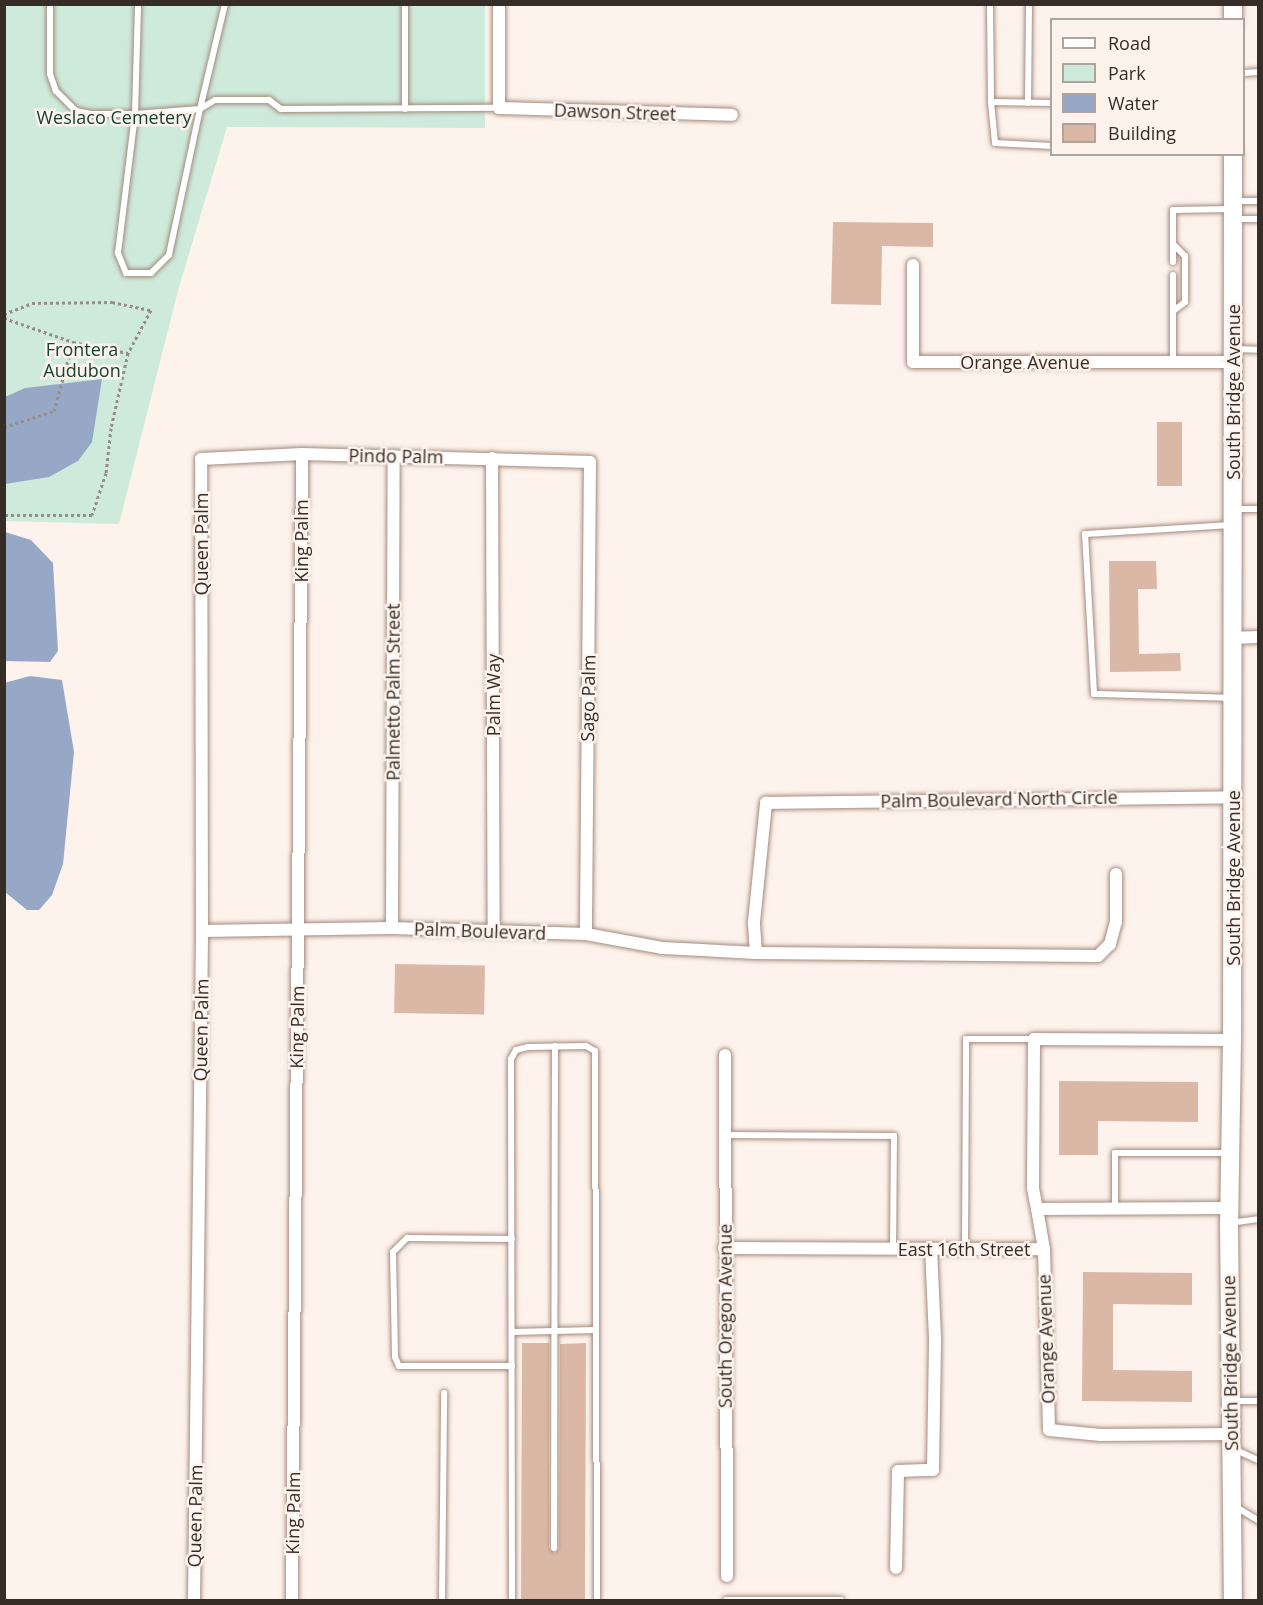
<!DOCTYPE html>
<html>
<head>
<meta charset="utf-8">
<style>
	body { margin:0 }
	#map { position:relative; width:1263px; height:1605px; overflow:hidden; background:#fdf2ec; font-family:"Open Sans",sans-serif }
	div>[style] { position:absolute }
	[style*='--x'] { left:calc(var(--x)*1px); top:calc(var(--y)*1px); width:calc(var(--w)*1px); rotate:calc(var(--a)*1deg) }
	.green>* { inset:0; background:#ceeadb }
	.water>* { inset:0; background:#97a8c7 }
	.building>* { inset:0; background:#dbb8a5; transform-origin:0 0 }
	.path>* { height:3px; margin-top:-1.5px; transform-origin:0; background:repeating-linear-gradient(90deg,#988d87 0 3px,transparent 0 6px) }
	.roads { filter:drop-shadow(0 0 2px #a48b7e) drop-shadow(0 0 2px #a48b7e) }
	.lane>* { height:6px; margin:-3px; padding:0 3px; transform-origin:3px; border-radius:3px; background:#fff }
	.street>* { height:12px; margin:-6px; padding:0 6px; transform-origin:6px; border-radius:6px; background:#fff }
	.secondary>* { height:18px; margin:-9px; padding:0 9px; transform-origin:9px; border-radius:9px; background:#fff }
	span { translate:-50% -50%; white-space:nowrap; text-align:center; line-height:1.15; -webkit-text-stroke:5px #fdf2ec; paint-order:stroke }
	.street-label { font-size:18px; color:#372d27 }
	.park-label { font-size:18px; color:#144430 }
	.frame { position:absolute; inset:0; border:6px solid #372d27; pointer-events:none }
	.legend { position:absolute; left:1050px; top:18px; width:195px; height:138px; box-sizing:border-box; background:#fdf2ec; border:2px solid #aea39d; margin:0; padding:8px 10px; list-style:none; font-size:18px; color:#372d27 }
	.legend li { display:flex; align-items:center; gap:12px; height:30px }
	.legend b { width:30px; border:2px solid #aea39d }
</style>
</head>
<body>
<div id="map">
	<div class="green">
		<div style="clip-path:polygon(5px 5px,485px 5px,485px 128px,227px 127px,179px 287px,119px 524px,5px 521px)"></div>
	</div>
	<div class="water">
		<div style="clip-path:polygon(102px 379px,92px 442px,78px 461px,49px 477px,5px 484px,5px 397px,25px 388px)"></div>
		<div style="clip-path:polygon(5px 532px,31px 540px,53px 563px,58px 651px,50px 662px,5px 661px)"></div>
		<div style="clip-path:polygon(30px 676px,62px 680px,74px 752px,63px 864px,52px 895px,39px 910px,27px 910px,5px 892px,4px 683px)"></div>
	</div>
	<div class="building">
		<div style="clip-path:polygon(833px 222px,933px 223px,933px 247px,882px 246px,881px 305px,831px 304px)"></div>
		<div style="left:1157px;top:422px;width:25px;height:64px"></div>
		<div style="clip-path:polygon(1109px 561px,1156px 561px,1157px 589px,1138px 589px,1139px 654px,1180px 653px,1181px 671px,1110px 672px)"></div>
		<div style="left:395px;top:964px;width:90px;height:49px;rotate:1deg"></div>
		<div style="clip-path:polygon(1059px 1081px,1198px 1082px,1198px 1122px,1098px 1121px,1098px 1155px,1059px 1155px)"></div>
		<div style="clip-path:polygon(1083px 1272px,1192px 1273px,1192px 1305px,1113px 1304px,1113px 1370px,1192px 1371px,1192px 1402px,1082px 1401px)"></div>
		<div style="clip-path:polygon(522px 1343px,549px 1343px,549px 1548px,555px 1553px,559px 1548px,560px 1344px,586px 1343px,585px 1600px,521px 1600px)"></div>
	</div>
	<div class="path">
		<div style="--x:4;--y:314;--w:30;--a:-21"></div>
		<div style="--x:32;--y:303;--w:80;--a:-0.7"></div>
		<div style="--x:112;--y:302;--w:40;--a:12"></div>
		<div style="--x:151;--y:310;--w:49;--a:118.1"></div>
		<div style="--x:4;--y:318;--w:73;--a:19.2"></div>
		<div style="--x:4;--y:427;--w:52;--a:-17.7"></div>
		<div style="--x:54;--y:411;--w:72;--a:-74.6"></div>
		<div style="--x:73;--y:342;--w:56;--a:11.3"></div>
		<div style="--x:128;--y:353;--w:77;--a:102.8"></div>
		<div style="--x:111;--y:428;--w:45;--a:96.3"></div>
		<div style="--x:106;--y:473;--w:44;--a:108.4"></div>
		<div style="--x:92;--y:515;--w:88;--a:180"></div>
	</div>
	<div class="roads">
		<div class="lane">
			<div style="--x:50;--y:4;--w:70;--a:90"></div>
			<div style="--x:50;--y:74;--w:18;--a:71"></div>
			<div style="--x:56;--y:91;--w:28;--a:45"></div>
			<div style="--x:76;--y:111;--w:15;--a:11"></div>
			<div style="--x:91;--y:114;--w:44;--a:0"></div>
			<div style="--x:135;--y:114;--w:110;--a:-88.4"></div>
			<div style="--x:225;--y:4;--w:108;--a:103.4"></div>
			<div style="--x:200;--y:109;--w:149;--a:102"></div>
			<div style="--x:169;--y:255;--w:25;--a:135"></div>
			<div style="--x:151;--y:273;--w:25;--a:180"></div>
			<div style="--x:126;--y:273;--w:22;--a:-112"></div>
			<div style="--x:118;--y:253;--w:140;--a:-83"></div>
			<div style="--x:135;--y:114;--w:65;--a:-4.4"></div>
			<div style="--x:200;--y:109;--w:17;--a:-31"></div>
			<div style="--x:215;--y:100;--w:54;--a:0"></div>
			<div style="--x:269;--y:100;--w:15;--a:37"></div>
			<div style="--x:281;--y:109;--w:218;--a:-0.3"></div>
			<div style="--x:990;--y:4;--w:98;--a:89.4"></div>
			<div style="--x:991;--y:102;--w:61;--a:0.9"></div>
			<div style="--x:1244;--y:73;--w:14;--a:-4"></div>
			<div style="--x:991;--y:102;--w:41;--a:84.4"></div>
			<div style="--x:995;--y:143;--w:57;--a:3"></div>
			<div style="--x:1028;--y:103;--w:99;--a:-89.4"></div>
			<div style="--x:405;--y:109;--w:105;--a:-90"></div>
			<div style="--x:1235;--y:201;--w:23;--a:0"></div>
			<div style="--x:1234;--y:219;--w:24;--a:0"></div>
			<div style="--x:1173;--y:244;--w:17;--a:45"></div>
			<div style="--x:1185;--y:256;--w:46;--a:90"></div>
			<div style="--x:1185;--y:302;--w:15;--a:143"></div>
			<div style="--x:1173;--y:262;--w:52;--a:-90"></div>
			<div style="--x:1173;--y:210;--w:59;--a:-1"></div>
			<div style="--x:1173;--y:275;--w:87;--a:90"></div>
			<div style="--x:1235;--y:349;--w:23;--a:2"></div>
			<div style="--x:1236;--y:509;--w:22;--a:0"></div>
			<div style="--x:1232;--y:698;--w:138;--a:-178.3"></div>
			<div style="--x:1094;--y:694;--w:160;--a:-93.2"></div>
			<div style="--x:1085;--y:534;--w:147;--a:-3.5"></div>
			<div style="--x:726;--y:1135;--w:168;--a:0.3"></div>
			<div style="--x:894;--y:1136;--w:113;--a:90.5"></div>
			<div style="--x:1115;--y:1207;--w:54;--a:-90"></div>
			<div style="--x:1115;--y:1153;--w:113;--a:0"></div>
			<div style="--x:1230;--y:1223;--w:28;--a:-8"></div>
			<div style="--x:512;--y:1239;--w:105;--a:-179.5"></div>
			<div style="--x:407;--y:1238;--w:20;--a:135"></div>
			<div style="--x:393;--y:1252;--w:105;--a:88.9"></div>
			<div style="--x:395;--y:1357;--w:10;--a:66"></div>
			<div style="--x:399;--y:1366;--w:113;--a:0"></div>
			<div style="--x:965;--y:1248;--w:209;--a:-89.7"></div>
			<div style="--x:966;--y:1039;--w:68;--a:0"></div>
			<div style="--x:512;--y:1332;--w:83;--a:-1.4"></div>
			<div style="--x:1234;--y:1401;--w:24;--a:0"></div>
			<div style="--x:1234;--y:1449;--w:26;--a:25"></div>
			<div style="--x:1236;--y:1507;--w:26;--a:31"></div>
			<div style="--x:554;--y:1548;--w:502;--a:-89.89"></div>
			<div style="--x:442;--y:1600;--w:207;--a:-89.4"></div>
			<div style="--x:512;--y:1600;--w:541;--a:-90.11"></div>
			<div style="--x:511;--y:1059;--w:10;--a:-61"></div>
			<div style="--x:516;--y:1050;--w:12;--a:-14"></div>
			<div style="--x:528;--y:1047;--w:58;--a:-1"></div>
			<div style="--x:586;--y:1046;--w:10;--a:29"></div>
			<div style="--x:595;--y:1051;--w:549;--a:89.79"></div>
			<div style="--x:726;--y:1600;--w:115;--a:0"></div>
		</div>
		<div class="street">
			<div style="--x:499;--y:4;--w:104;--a:90"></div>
			<div style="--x:499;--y:108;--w:233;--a:1.7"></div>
			<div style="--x:913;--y:265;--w:97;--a:90"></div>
			<div style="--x:913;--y:362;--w:321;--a:0"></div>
			<div style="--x:492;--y:458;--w:474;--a:89.8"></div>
			<div style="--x:1232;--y:638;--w:26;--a:-2"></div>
			<div style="--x:392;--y:928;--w:472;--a:-89.8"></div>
			<div style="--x:202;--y:931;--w:190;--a:-0.9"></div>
			<div style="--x:392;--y:928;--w:194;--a:1.8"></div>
			<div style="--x:586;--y:934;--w:77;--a:10.4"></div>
			<div style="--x:662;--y:948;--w:94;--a:3"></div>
			<div style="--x:756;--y:953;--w:342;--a:0.5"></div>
			<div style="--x:1098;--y:956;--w:17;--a:-45"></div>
			<div style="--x:1110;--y:944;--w:23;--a:-75"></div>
			<div style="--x:1116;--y:922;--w:48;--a:-90"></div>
			<div style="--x:756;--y:953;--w:31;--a:-94"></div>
			<div style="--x:754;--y:922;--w:120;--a:-84.2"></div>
			<div style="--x:766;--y:803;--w:467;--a:-0.7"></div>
			<div style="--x:725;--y:1055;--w:521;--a:89.78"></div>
			<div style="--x:1037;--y:1209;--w:21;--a:-101"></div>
			<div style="--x:1033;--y:1188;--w:149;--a:-89.6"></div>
			<div style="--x:1034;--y:1039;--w:198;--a:0.3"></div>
			<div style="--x:724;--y:1248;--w:320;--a:0.2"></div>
			<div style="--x:1044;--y:1249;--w:41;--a:-99.9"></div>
			<div style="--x:1037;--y:1209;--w:192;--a:-0.3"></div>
			<div style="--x:1044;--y:1249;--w:181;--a:88.4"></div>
			<div style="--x:1049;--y:1430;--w:52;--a:5.5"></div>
			<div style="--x:1101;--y:1435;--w:130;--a:-0.4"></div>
			<div style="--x:896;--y:1568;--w:97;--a:-88.8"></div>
			<div style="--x:898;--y:1471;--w:35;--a:-2"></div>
			<div style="--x:933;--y:1470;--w:131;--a:-89.1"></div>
			<div style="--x:935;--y:1339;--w:90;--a:-92.5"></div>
			<div style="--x:194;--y:1600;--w:669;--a:-89.31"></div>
			<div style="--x:202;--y:931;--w:472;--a:-90.1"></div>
			<div style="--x:201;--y:459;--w:101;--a:-2.8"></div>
			<div style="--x:302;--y:454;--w:288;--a:1.6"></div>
			<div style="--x:590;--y:462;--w:472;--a:90.5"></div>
			<div style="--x:292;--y:1600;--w:1146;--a:-89.5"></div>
		</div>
		<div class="secondary">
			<div style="--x:1233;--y:4;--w:16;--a:90"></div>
			<div style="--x:1233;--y:154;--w:886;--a:90.06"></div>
			<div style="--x:1232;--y:1040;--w:183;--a:90.9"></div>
			<div style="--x:1229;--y:1223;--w:377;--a:89.4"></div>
		</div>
	</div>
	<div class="street-label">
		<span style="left:615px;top:112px;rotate:2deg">Dawson Street</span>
		<span style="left:1025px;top:362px">Orange Avenue</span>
		<span style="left:1233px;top:392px;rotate:-90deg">South Bridge Avenue</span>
		<span style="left:396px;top:456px;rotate:1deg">Pindo Palm</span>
		<span style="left:301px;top:541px;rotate:-90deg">King Palm</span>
		<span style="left:201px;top:544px;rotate:-90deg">Queen Palm</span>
		<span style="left:393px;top:692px;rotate:-90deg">Palmetto Palm Street</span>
		<span style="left:493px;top:695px;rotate:-90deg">Palm Way</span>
		<span style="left:588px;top:698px;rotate:-89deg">Sago Palm</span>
		<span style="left:999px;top:799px;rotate:-1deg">Palm Boulevard North Circle</span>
		<span style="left:1233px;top:878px;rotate:-90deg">South Bridge Avenue</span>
		<span style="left:480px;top:931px;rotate:2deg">Palm Boulevard</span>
		<span style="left:297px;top:1027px;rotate:-89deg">King Palm</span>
		<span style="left:201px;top:1030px;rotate:-89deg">Queen Palm</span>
		<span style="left:964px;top:1249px">East 16th Street</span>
		<span style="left:725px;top:1316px;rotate:-90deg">South Oregon Avenue</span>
		<span style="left:1046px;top:1339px;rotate:-92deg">Orange Avenue</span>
		<span style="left:1230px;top:1363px;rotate:-91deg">South Bridge Avenue</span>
		<span style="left:293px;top:1513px;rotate:-89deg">King Palm</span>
		<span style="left:195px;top:1516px;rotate:-89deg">Queen Palm</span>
	</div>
	<div class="park-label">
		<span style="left:114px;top:117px">Weslaco Cemetery</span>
		<span style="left:82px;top:360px">Frontera<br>Audubon</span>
	</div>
	<div class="frame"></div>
	<ul class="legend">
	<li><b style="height:8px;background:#fff"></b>Road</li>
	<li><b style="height:16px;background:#ceeadb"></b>Park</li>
	<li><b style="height:16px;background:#97a8c7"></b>Water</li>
	<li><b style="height:16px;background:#dbb8a5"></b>Building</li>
	</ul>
</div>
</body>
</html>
